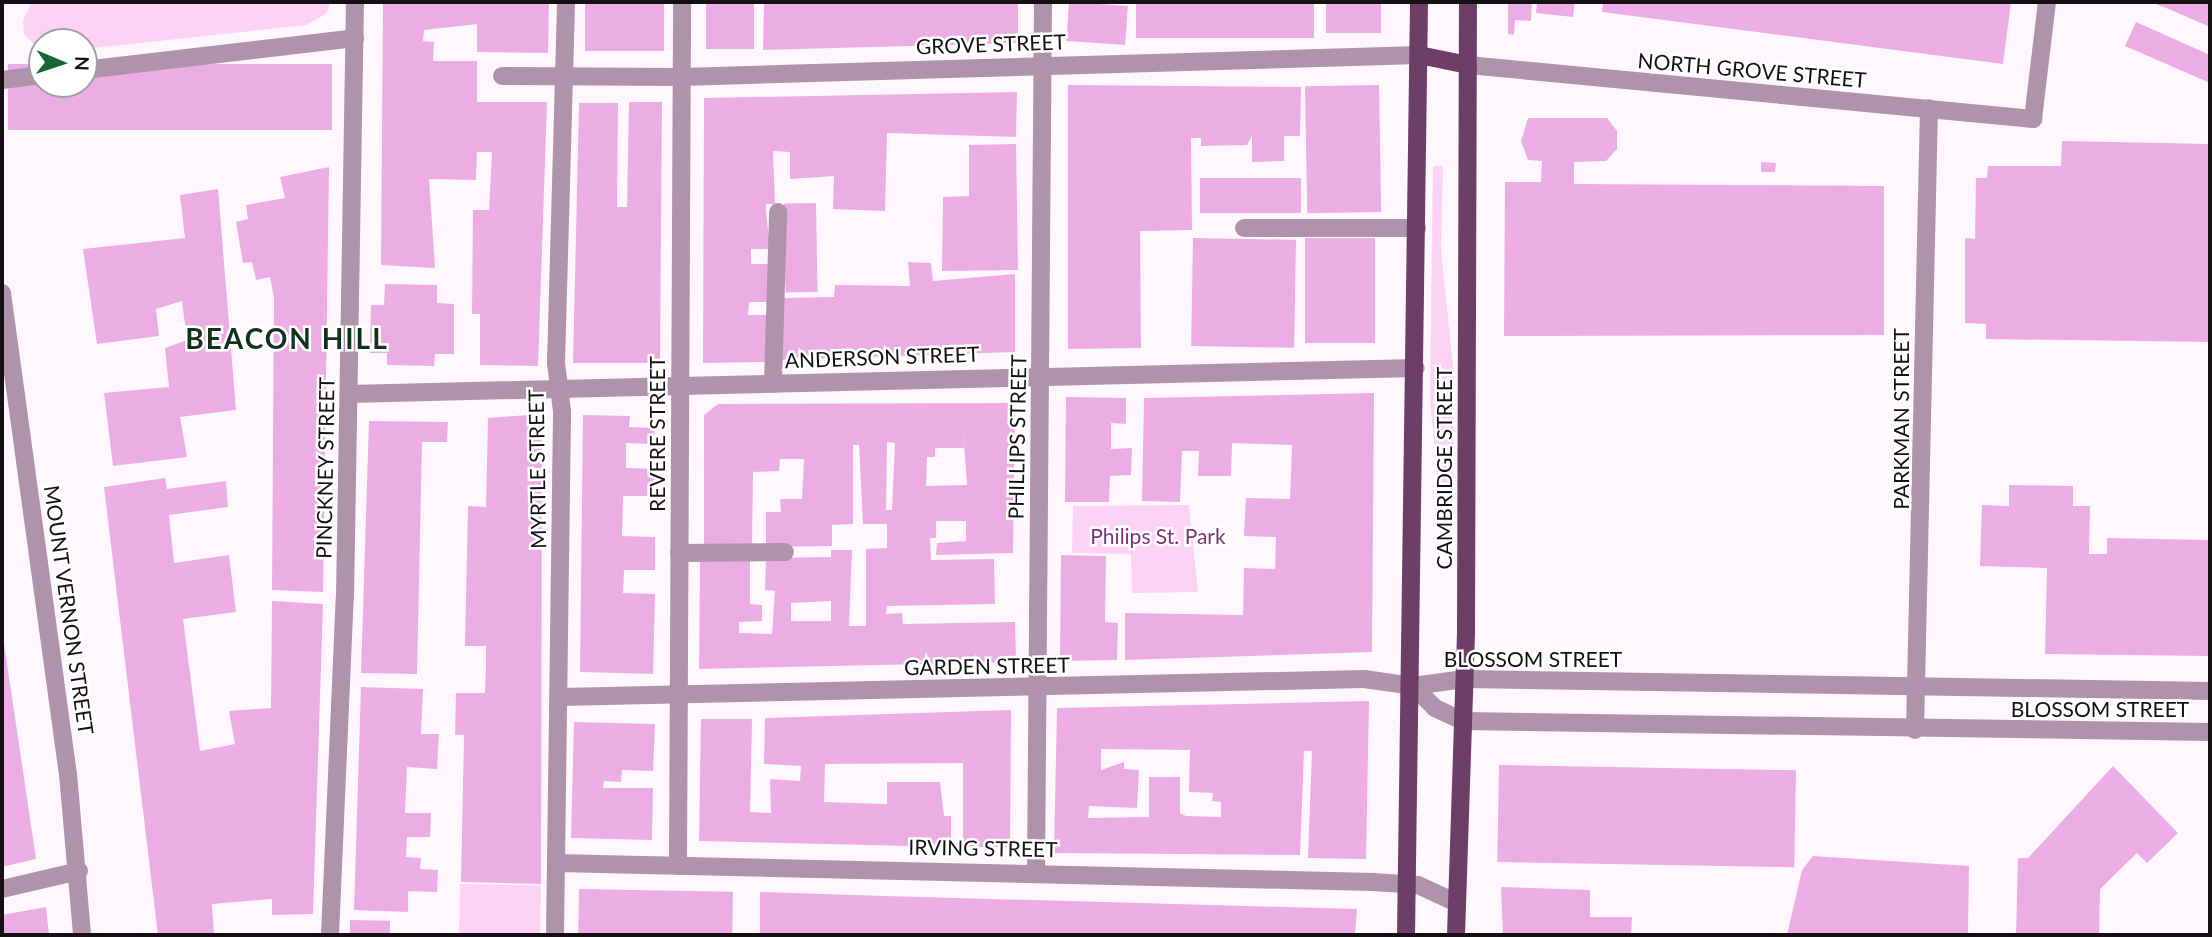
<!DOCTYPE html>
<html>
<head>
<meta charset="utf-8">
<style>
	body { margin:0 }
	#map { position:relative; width:2212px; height:937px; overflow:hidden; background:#fff7fe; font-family:Lato,sans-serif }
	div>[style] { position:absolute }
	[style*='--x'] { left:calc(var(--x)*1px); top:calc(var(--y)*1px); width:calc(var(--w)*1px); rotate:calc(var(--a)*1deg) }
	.green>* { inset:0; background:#fcd2f5; transform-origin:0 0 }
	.building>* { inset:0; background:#ecade4; transform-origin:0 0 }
	.pedestrian>* { height:18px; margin:-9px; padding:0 9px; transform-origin:9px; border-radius:9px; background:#af93aa }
	.minor>* { height:18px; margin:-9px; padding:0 9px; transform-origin:9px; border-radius:9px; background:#af93aa }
	.primary>* { height:18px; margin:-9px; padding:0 9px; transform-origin:9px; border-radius:9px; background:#6d3f68 }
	span { translate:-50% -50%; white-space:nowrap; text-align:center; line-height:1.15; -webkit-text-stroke:5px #fff; paint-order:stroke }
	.street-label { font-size:21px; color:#141013 }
	.park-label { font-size:21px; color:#7d3476 }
	.district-label { font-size:28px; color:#0e321a; font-weight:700; letter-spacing:2px }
	.frame { position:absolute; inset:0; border:4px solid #141013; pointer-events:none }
	.north { position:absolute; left:28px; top:28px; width:70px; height:70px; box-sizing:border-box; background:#fff; border:2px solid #a19fa1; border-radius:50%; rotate:92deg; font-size:19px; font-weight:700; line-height:28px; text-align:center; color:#141013 }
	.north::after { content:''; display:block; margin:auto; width:24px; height:32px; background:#196635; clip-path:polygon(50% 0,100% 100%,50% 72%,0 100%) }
</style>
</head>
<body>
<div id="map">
	<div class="green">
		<div style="clip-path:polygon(32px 2px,331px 2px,326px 14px,306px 25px,84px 49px,84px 42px,42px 42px,41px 52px,24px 34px,23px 20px)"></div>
		<div style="clip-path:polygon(1433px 166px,1443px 166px,1441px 249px,1454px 377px,1453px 527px,1441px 527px,1430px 396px)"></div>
		<div style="clip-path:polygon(1189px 505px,1198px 592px,1132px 593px,1131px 554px,1072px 553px,1073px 506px)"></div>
		<div style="left:460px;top:884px;width:81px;height:51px;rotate:1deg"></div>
	</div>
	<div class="building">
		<div style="clip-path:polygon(383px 2px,549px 2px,548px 53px,477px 52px,477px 24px,424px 30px,423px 41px,434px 42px,433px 61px,477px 61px,477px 102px,547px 102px,538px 366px,480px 365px,480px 314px,472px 314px,473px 210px,489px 210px,492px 152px,477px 152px,476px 180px,429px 179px,435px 268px,381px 265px)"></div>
		<div style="left:585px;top:2px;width:79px;height:49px"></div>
		<div style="left:706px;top:2px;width:48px;height:47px"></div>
		<div style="clip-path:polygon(764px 2px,1018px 2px,1018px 43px,763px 50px)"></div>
		<div style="left:1069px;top:2px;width:59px;height:39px;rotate:4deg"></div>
		<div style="left:1136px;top:2px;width:178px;height:36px"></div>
		<div style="left:1326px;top:2px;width:55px;height:31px"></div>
		<div style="clip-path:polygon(1508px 2px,1532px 2px,1531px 21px,1515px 20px,1514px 35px,1508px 34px)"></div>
		<div style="clip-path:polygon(1537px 2px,1575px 2px,1573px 17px,1536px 13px)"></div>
		<div style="clip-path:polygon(1603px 2px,2011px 2px,2003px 64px,1602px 12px)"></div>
		<div style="clip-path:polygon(2151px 2px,2210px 2px,2210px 27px,2171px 10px)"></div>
		<div style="clip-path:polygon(2136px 22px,2210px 55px,2210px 83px,2125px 46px)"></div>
		<div style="left:332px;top:64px;width:66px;height:324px;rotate:90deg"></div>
		<div style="clip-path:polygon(1068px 85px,1301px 87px,1300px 136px,1284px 136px,1284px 161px,1252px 162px,1252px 136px,1247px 145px,1201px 146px,1201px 138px,1191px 138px,1192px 230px,1140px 231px,1141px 348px,1068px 349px)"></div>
		<div style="left:1379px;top:85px;width:127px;height:74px;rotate:89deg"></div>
		<div style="clip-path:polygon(1017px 92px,1016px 137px,887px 133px,885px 211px,833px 209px,834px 176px,790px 179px,790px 152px,773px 151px,775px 204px,766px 204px,766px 211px,770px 249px,751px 249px,751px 264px,769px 264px,769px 302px,749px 302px,748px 315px,769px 315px,768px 362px,703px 363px,704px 98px)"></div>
		<div style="clip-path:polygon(629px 102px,662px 102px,660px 363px,573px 363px,579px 103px,618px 103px,617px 207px,627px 207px)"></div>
		<div style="clip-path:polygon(1528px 118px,1607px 118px,1617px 131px,1617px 149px,1606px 161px,1574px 162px,1574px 184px,1884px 186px,1884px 335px,1504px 336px,1505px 182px,1541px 182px,1542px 161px,1528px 160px,1521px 141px)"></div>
		<div style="clip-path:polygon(2062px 141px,2210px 144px,2210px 342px,1986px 339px,1986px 324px,1965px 323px,1965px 238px,1975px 239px,1976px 178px,1987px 178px,1988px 166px,2061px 166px)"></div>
		<div style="clip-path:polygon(1016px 144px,1018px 270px,942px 271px,943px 197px,969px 196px,969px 145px)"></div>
		<div style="clip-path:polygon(1761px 162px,1776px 163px,1775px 172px,1761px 172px)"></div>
		<div style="clip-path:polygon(329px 167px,323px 592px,272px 590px,274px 298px,270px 277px,256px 280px,252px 262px,243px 263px,236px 222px,248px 219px,246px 205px,285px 198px,280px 177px)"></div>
		<div style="left:1200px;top:178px;width:101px;height:35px"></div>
		<div style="clip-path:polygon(218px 189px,236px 410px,180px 417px,187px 457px,113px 466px,104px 393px,169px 387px,165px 348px,187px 340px,182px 301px,156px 309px,159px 336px,97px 344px,83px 249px,185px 238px,180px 195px)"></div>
		<div style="left:816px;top:203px;width:89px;height:32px;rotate:89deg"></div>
		<div style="left:1193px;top:238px;width:103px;height:108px;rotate:1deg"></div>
		<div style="left:1305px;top:238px;width:70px;height:105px"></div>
		<div style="clip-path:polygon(908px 262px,931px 263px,933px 281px,1015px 274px,1015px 352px,781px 360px,782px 298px,834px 297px,835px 285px,910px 286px)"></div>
		<div style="clip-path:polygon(385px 284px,437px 285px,437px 303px,454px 304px,454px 354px,435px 354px,434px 366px,387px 365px,387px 353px,370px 353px,371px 305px,384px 305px)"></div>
		<div style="clip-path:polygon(1374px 393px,1372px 652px,1125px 660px,1125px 613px,1243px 615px,1244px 568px,1275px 569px,1276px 537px,1244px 536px,1246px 498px,1290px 499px,1292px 445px,1232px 443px,1231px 476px,1198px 476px,1199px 451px,1182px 451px,1180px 502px,1142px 501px,1144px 398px)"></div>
		<div style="clip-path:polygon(1066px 397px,1126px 398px,1126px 424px,1111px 423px,1111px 449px,1132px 448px,1131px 475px,1110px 476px,1109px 502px,1065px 502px)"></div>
		<div style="clip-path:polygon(evenodd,1015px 403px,1013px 553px,936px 555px,937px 543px,966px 541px,966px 521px,936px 521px,936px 538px,930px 538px,931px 560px,994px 559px,995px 604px,887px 606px,886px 614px,902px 613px,903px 624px,1015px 622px,1016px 662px,699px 669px,700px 559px,750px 559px,750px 604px,762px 605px,762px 621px,739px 622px,739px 633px,772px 634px,775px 591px,765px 590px,766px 558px,831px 557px,831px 550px,852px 550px,849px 626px,866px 626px,866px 549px,887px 548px,887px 524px,863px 524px,859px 445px,853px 445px,853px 524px,832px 525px,832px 546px,766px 547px,766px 512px,781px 512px,780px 499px,802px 499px,804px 459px,780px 459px,779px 471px,753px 472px,752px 546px,704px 546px,704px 415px,718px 404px,1015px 403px,963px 429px,967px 485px,926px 486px,927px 457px,935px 457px,935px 448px,964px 448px,963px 429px,1015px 403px,887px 442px,895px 443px,892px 510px,886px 510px,887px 442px,1015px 403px,831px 601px,831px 621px,791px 621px,791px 603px,831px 601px)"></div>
		<div style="clip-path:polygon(542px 414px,541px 884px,461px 882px,464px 735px,455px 735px,456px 693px,485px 693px,486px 665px,486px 646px,465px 646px,468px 506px,486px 507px,488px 418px)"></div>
		<div style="clip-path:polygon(583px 415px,630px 416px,629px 427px,655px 428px,654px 444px,626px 443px,626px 468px,656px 469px,656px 496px,623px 496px,622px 536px,655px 537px,655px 570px,624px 570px,623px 593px,655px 594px,653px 674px,580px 672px)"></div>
		<div style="clip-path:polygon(369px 421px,448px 422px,447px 442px,422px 442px,417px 674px,361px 673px)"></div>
		<div style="clip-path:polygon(165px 478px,167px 489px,226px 481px,228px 507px,169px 515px,174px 563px,229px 555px,236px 612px,183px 619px,200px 751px,235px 744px,229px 711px,271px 708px,272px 601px,323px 604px,313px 914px,272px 915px,272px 899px,212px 904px,214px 935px,158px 935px,104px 487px)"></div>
		<div style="clip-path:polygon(2009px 485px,2073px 486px,2073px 506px,2090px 506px,2089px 554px,2107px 554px,2107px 538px,2210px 540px,2210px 656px,2045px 654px,2047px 568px,1980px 566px,1982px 505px,2009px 506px)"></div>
		<div style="clip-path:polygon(1061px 555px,1106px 556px,1105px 622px,1118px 623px,1117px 660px,1060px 661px)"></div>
		<div style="clip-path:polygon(2px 630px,36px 859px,2px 867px)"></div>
		<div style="clip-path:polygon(361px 687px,423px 689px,421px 734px,439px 734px,437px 769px,407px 767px,405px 813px,431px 813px,430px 837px,407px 837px,406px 857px,421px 858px,420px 869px,438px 870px,437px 892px,408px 891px,408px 912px,354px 910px)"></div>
		<div style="clip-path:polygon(evenodd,1369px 701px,1366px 859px,1308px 858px,1312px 751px,1304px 751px,1300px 855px,1054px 853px,1057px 708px,1369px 701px,1101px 749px,1190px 750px,1189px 792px,1213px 793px,1212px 801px,1221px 802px,1221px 817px,1186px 816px,1180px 813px,1180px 777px,1149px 777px,1149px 817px,1088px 818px,1089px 806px,1137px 808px,1139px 770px,1124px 769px,1124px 762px,1101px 770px,1101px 749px)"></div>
		<div style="clip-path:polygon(1011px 710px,1010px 847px,963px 847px,963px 763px,825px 764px,824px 802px,887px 804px,887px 782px,940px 782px,944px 816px,951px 816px,951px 847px,699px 841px,701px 719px,752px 719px,750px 812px,771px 813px,770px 779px,800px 781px,801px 766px,764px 764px,765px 718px)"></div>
		<div style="clip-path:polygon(574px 722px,655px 724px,653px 771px,622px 770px,621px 782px,604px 781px,603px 788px,653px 788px,652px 840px,571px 838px)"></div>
		<div style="left:1499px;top:765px;width:297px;height:97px;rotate:1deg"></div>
		<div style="clip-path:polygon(2113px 766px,2178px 833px,2147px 863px,2137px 853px,2100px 889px,2099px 935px,2016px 935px,2018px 858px,2028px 858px)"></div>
		<div style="clip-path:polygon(1813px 856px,1969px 866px,1968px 935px,1787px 935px,1802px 870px)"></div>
		<div style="clip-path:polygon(1501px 887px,1590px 890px,1590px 917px,1632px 917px,1631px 935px,1503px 935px)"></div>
		<div style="left:579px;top:889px;width:154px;height:46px;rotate:1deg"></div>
		<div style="clip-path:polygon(760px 892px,885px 896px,1357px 909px,1355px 935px,760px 935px)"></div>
		<div style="clip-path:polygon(46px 907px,49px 935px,4px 935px,2px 915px)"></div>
		<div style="left:350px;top:920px;width:40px;height:15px;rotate:1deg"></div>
	</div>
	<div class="pedestrian">
		<div style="--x:773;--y:384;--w:172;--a:-88.3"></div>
		<div style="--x:679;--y:553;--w:106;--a:-0.5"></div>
	</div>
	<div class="minor">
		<div style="--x:1468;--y:65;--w:568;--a:5.46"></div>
		<div style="--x:2033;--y:119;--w:118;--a:-83.2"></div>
		<div style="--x:84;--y:70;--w:273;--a:-6.7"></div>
		<div style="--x:502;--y:76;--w:180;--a:0.3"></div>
		<div style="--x:682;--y:77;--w:737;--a:-1.71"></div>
		<div style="--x:2;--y:80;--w:40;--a:-7.1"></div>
		<div style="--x:1244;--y:228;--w:173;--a:0"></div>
		<div style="--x:2;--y:293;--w:486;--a:82.2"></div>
		<div style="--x:68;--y:774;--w:162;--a:85"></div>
		<div style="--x:350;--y:394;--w:1066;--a:-1.4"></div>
		<div style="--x:1413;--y:686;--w:31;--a:45"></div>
		<div style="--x:1435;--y:708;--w:31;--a:25"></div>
		<div style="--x:1463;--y:721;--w:747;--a:0.84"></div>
		<div style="--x:560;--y:697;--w:804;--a:-1.28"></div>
		<div style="--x:1364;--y:679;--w:49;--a:8.1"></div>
		<div style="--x:1413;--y:686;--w:52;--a:-7.7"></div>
		<div style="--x:1465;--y:679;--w:745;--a:0.92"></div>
		<div style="--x:1915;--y:730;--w:622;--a:-88.71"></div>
		<div style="--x:556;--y:863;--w:817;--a:1.33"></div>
		<div style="--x:1373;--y:882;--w:45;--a:3.8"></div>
		<div style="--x:1418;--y:885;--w:43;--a:24.8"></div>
		<div style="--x:678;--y:866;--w:864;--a:-89.73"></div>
		<div style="--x:1036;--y:872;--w:870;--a:-89.54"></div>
		<div style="--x:2;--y:889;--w:79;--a:-13.2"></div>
		<div style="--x:330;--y:935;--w:337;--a:-87.5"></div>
		<div style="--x:345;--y:598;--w:596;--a:-89.04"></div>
		<div style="--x:555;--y:935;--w:524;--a:-89.23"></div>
		<div style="--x:562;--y:411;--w:48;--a:-97.1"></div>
		<div style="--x:556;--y:363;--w:361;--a:-88.4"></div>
	</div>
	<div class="primary">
		<div style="--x:1419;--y:55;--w:50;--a:11.5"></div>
		<div style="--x:1406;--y:935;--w:933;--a:-89.2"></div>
		<div style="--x:1456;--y:935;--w:304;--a:-88.1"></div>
		<div style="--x:1466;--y:631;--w:629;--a:-89.82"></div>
	</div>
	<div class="street-label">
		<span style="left:991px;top:44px;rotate:-2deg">GROVE STREET</span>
		<span style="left:1752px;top:70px;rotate:5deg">NORTH GROVE STREET</span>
		<span style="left:882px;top:357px;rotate:-2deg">ANDERSON STREET</span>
		<span style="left:1901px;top:419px;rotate:-90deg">PARKMAN STREET</span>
		<span style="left:657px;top:434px;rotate:-90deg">REVERE STREET</span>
		<span style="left:1017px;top:437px;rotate:-89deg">PHILLIPS STREET</span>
		<span style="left:325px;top:468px;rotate:-89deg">PINCKNEY STREET</span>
		<span style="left:1444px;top:468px;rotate:-90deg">CAMBRIDGE STREET</span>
		<span style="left:537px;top:469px;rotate:-91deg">MYRTLE STREET</span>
		<span style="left:69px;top:610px;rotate:82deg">MOUNT VERNON STREET</span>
		<span style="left:1533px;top:659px">BLOSSOM STREET</span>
		<span style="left:987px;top:666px;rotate:-1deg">GARDEN STREET</span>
		<span style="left:2100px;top:709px">BLOSSOM STREET</span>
		<span style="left:983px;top:848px;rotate:1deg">IRVING STREET</span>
	</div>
	<div class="park-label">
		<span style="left:1158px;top:536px">Philips St. Park</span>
	</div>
	<div class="district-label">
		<span style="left:287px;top:338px">BEACON HILL</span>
	</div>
	<div class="frame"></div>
	<div class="north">N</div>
</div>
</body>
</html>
